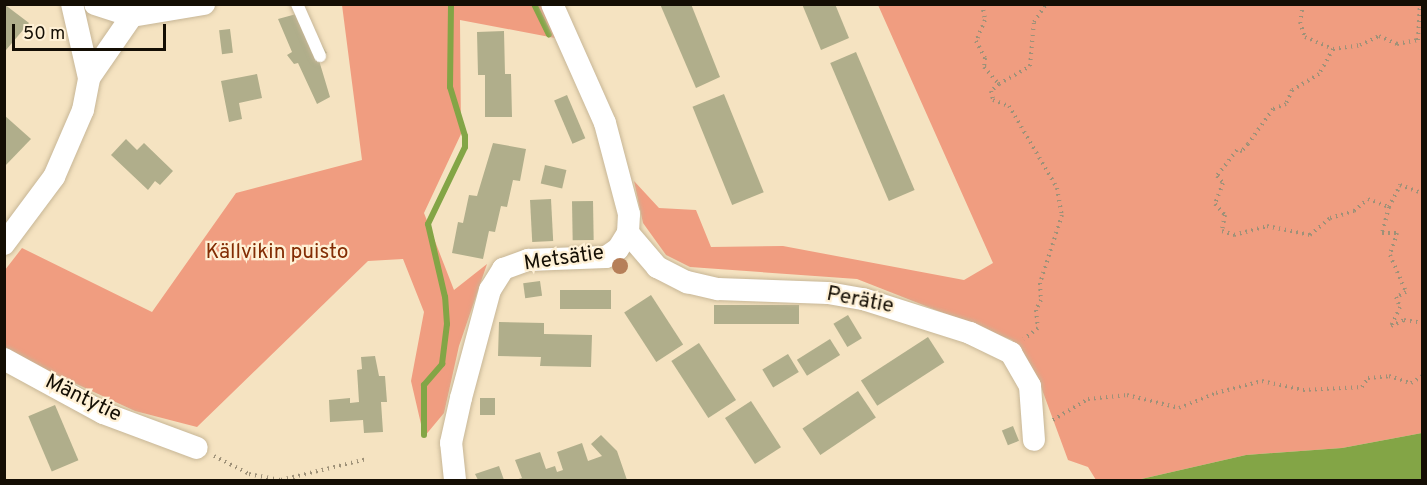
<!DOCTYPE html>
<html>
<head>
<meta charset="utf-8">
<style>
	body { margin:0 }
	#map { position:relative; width:1427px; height:485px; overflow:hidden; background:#f5e3c1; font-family:Overpass,sans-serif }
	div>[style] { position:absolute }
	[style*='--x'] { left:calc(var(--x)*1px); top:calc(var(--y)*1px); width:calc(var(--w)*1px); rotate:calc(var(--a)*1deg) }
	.green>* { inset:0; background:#f09d80 }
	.water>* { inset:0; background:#83a546 }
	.stream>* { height:6px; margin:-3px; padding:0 3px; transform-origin:3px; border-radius:3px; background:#83a546 }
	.building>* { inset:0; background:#b0ae8b; transform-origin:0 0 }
	.path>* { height:4px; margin-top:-2px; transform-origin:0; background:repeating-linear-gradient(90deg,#9e9178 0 1.5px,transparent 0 6px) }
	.roads { filter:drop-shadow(0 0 2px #c7b696) drop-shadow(0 0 2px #c7b696) }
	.service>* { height:12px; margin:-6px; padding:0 6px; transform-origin:6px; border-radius:6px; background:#fff }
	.minor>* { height:22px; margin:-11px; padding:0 11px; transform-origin:11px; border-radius:11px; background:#fff }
	.trees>* { width:16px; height:16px; margin:-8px; border-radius:50%; background:#b67f59 }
	span { translate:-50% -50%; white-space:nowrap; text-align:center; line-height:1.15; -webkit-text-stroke:4.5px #fff1d6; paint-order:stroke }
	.park-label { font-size:21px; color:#832d04 }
	.street-label { font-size:21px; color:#140e04 }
	.frame { position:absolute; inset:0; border:6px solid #140e04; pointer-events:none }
	.scale { position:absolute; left:12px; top:24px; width:154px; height:27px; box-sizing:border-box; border:3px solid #140e04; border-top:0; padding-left:8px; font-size:18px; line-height:21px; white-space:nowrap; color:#140e04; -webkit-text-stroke:4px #fff1d6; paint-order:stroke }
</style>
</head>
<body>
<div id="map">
	<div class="green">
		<div style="clip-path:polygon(540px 4px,555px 38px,460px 20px,461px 134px,424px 213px,454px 290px,487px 264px,459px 346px,444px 413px,424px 437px,411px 381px,424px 312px,403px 259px,368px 261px,197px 427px,135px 411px,5px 351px,5px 270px,22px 248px,152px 312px,236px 193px,362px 160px,342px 5px)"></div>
		<div style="clip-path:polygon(878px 5px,1422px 5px,1422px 433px,1342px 448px,1246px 455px,1137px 480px,1096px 480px,1088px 467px,1068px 460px,1037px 376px,1012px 340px,857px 279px,690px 267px,666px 255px,643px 223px,634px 181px,659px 208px,696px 210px,711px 247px,783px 246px,964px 280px,993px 263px)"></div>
	</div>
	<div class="water">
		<div style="clip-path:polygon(1422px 433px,1422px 480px,1137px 480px,1246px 455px,1342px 448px)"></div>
	</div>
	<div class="stream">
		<div style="--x:534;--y:4;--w:34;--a:64"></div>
		<div style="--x:424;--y:435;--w:50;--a:-90"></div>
		<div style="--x:424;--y:385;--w:28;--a:-49"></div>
		<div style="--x:442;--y:364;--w:40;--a:-82.9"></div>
		<div style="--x:447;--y:324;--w:27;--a:-94"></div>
		<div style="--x:445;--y:297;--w:75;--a:-103.1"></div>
		<div style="--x:428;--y:224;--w:85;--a:-64.3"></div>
		<div style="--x:465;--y:147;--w:11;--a:-90"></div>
		<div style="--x:465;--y:136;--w:51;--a:-107"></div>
		<div style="--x:450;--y:87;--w:83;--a:-89.3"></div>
	</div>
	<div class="building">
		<div style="clip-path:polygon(4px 4px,29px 23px,6px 50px,4px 48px)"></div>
		<div style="clip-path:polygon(660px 4px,691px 4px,720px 77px,696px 88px)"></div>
		<div style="clip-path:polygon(802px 4px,835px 4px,849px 38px,821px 50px)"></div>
		<div style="clip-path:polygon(300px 13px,327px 53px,318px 57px,330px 97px,317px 104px,298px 63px,294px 64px,287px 55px,292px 52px,278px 19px)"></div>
		<div style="left:230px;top:29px;width:24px;height:11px;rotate:83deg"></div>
		<div style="clip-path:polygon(504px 31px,505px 74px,511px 74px,512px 117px,485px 117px,485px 75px,478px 75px,477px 32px)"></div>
		<div style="left:856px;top:52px;width:150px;height:28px;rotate:67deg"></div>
		<div style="clip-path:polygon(257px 74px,262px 98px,239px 103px,242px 119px,229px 122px,221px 81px)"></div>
		<div style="left:724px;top:94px;width:106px;height:34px;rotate:68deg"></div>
		<div style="left:567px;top:95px;width:47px;height:14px;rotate:67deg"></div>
		<div style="clip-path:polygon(4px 115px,31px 139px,4px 167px)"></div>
		<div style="clip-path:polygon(126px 139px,137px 150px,144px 143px,173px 171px,160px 185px,155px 181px,148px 190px,111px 155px)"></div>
		<div style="clip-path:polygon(493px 143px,526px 149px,520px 181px,513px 180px,507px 207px,501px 206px,495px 232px,489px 231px,483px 259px,452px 253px,458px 222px,463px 223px,469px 195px,477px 196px)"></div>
		<div style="left:545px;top:165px;width:22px;height:19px;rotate:13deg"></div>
		<div style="left:551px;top:199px;width:42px;height:21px;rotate:87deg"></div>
		<div style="left:593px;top:201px;width:39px;height:21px;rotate:89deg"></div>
		<div style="left:540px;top:281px;width:15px;height:17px;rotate:82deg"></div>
		<div style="left:560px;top:290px;width:51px;height:19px"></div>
		<div style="left:651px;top:295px;width:59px;height:32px;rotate:57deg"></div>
		<div style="left:714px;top:305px;width:85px;height:19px"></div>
		<div style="left:848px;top:315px;width:27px;height:17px;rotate:59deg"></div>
		<div style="clip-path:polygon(499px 322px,544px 323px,544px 334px,592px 335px,591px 367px,540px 366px,541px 357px,498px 356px)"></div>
		<div style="left:928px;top:337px;width:30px;height:80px;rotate:57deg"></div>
		<div style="left:830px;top:339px;width:19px;height:39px;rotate:58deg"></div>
		<div style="left:699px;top:343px;width:68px;height:33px;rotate:57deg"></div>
		<div style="left:788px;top:354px;width:21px;height:30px;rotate:59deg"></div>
		<div style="clip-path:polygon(375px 356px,379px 376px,385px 376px,387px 402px,381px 402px,383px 432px,364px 433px,363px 420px,330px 422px,329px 400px,350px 398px,350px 403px,359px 402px,357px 370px,362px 369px,361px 357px)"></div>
		<div style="left:858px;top:391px;width:32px;height:67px;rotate:56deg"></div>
		<div style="left:480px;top:398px;width:15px;height:17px"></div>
		<div style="left:751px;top:401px;width:55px;height:31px;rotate:57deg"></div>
		<div style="left:55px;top:405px;width:60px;height:29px;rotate:67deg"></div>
		<div style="left:1013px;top:426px;width:16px;height:12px;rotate:68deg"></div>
		<div style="clip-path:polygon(601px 435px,617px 451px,627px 480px,515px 480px,522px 478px,515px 460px,540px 452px,546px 469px,555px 466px,557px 472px,563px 470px,557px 452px,582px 443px,588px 461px,602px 456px,591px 444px)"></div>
		<div style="clip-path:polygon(499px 466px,504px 480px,478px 480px,475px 474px)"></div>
	</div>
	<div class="path">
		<div style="--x:982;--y:4;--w:16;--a:79"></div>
		<div style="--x:985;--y:20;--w:23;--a:113"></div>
		<div style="--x:976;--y:41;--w:19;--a:62"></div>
		<div style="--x:985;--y:58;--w:9;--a:96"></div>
		<div style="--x:984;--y:67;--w:23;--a:49"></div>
		<div style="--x:999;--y:84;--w:11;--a:139"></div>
		<div style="--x:991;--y:91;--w:9;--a:77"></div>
		<div style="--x:993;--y:100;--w:17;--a:21"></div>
		<div style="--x:1009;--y:106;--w:12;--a:59"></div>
		<div style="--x:1015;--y:116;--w:83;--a:59.7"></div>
		<div style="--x:1057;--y:188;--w:27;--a:80"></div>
		<div style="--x:1062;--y:215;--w:71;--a:107.9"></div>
		<div style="--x:1040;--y:283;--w:17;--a:87"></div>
		<div style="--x:1041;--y:300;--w:11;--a:117"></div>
		<div style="--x:1036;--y:310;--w:18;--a:84"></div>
		<div style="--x:1038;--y:328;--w:18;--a:142"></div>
		<div style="--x:1303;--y:4;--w:18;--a:99"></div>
		<div style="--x:1300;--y:22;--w:16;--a:72"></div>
		<div style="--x:1305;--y:37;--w:30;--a:23"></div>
		<div style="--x:1333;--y:49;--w:29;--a:119"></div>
		<div style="--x:1319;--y:74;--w:31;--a:149"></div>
		<div style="--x:1292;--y:90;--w:15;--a:113"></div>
		<div style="--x:1286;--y:104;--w:14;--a:159"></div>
		<div style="--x:1273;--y:109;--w:43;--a:125.5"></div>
		<div style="--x:1248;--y:144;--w:9;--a:131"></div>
		<div style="--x:1242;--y:151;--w:5;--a:-169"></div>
		<div style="--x:1237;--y:150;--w:33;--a:128"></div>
		<div style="--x:1217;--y:176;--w:9;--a:49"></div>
		<div style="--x:1223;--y:183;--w:22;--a:111"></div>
		<div style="--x:1215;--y:204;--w:15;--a:48"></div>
		<div style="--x:1225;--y:215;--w:16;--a:101"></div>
		<div style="--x:1222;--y:231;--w:13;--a:18"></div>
		<div style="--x:1234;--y:235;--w:34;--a:-15"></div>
		<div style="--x:1267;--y:226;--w:44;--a:11.8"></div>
		<div style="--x:1310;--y:235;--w:26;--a:-40"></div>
		<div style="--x:1330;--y:218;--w:25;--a:-16"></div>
		<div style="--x:1354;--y:211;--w:18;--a:-41"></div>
		<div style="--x:1368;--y:199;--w:22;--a:21"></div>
		<div style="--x:1389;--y:207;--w:27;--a:105"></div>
		<div style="--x:1382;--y:233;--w:15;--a:0"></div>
		<div style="--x:1397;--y:233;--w:23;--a:108"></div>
		<div style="--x:1390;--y:255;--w:40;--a:66.6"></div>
		<div style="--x:1406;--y:292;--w:11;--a:153"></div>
		<div style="--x:1396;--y:297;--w:11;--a:68"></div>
		<div style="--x:1400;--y:307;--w:21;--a:115"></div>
		<div style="--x:1391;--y:326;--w:14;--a:-25"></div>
		<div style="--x:1404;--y:320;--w:18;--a:9"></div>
		<div style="--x:1333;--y:49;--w:27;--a:-8"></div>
		<div style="--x:1360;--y:45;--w:21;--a:-25"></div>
		<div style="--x:1379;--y:36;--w:20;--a:24"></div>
		<div style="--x:1397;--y:44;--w:21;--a:-11"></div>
		<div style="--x:1418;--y:40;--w:36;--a:-87"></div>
		<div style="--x:999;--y:84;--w:36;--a:-30"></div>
		<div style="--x:1030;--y:66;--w:44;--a:-84.8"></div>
		<div style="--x:1034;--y:22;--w:22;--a:-56"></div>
		<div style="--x:1389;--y:207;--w:25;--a:-63"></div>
		<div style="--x:1400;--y:185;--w:23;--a:20"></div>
		<div style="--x:1053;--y:420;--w:41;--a:-31"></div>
		<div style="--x:1088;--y:399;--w:39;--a:-6"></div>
		<div style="--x:1127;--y:395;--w:54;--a:14"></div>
		<div style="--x:1179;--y:408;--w:40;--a:-22"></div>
		<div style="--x:1216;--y:393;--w:48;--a:-14.6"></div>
		<div style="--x:1262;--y:381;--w:42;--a:12.4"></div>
		<div style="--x:1303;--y:390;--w:59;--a:-2.9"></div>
		<div style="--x:1362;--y:387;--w:11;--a:-56"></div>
		<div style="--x:1368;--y:378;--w:21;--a:-5"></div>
		<div style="--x:1389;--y:376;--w:23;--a:18"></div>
		<div style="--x:1411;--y:383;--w:13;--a:-32"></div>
		<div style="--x:214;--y:456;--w:39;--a:27"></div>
		<div style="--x:249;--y:474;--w:33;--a:11"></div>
		<div style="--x:281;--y:480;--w:89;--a:-13.7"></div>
	</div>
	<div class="roads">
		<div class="service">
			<div style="--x:297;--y:4;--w:57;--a:66.1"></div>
		</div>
		<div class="minor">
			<div style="--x:95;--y:4;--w:39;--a:18"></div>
			<div style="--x:132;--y:16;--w:73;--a:-9.5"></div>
			<div style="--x:89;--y:78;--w:75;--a:-55.3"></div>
			<div style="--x:628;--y:233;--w:45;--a:49.5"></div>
			<div style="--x:657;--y:267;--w:34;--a:27"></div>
			<div style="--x:687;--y:282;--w:32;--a:13"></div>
			<div style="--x:718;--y:289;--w:110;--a:2.1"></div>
			<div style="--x:828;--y:293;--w:36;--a:10"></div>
			<div style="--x:863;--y:299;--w:112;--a:17.6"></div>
			<div style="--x:970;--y:333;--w:46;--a:26"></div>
			<div style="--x:1011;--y:353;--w:38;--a:60"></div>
			<div style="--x:1030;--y:386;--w:54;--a:85.8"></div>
			<div style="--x:4;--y:244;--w:84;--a:-53.3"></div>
			<div style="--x:54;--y:177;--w:73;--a:-66.6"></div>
			<div style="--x:83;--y:110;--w:33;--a:-79"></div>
			<div style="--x:89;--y:78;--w:76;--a:-102.9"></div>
			<div style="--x:4;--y:359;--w:113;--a:28.6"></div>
			<div style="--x:103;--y:413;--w:100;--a:20.4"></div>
			<div style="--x:455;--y:480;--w:37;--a:-96"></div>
			<div style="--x:451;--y:443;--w:46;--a:-77.5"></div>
			<div style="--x:461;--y:398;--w:112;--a:-75"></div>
			<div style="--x:490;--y:290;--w:25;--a:-58"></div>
			<div style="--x:503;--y:269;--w:27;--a:-20"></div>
			<div style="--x:528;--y:260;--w:78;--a:-2.2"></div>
			<div style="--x:606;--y:257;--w:14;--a:-34"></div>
			<div style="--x:618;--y:249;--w:19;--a:-58"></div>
			<div style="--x:628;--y:233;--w:19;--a:-87"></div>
			<div style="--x:629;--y:214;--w:94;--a:-104.8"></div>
			<div style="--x:605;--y:123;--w:130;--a:-114"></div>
		</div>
	</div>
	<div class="trees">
		<div style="left:620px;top:266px"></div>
	</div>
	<div class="park-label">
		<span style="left:277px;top:253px">Källvikin puisto</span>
	</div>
	<div class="street-label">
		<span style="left:564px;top:259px;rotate:-8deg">Metsätie</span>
		<span style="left:860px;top:301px;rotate:11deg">Perätie</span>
		<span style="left:83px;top:399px;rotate:26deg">Mäntytie</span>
	</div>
	<div class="frame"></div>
	<div class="scale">50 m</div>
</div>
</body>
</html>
